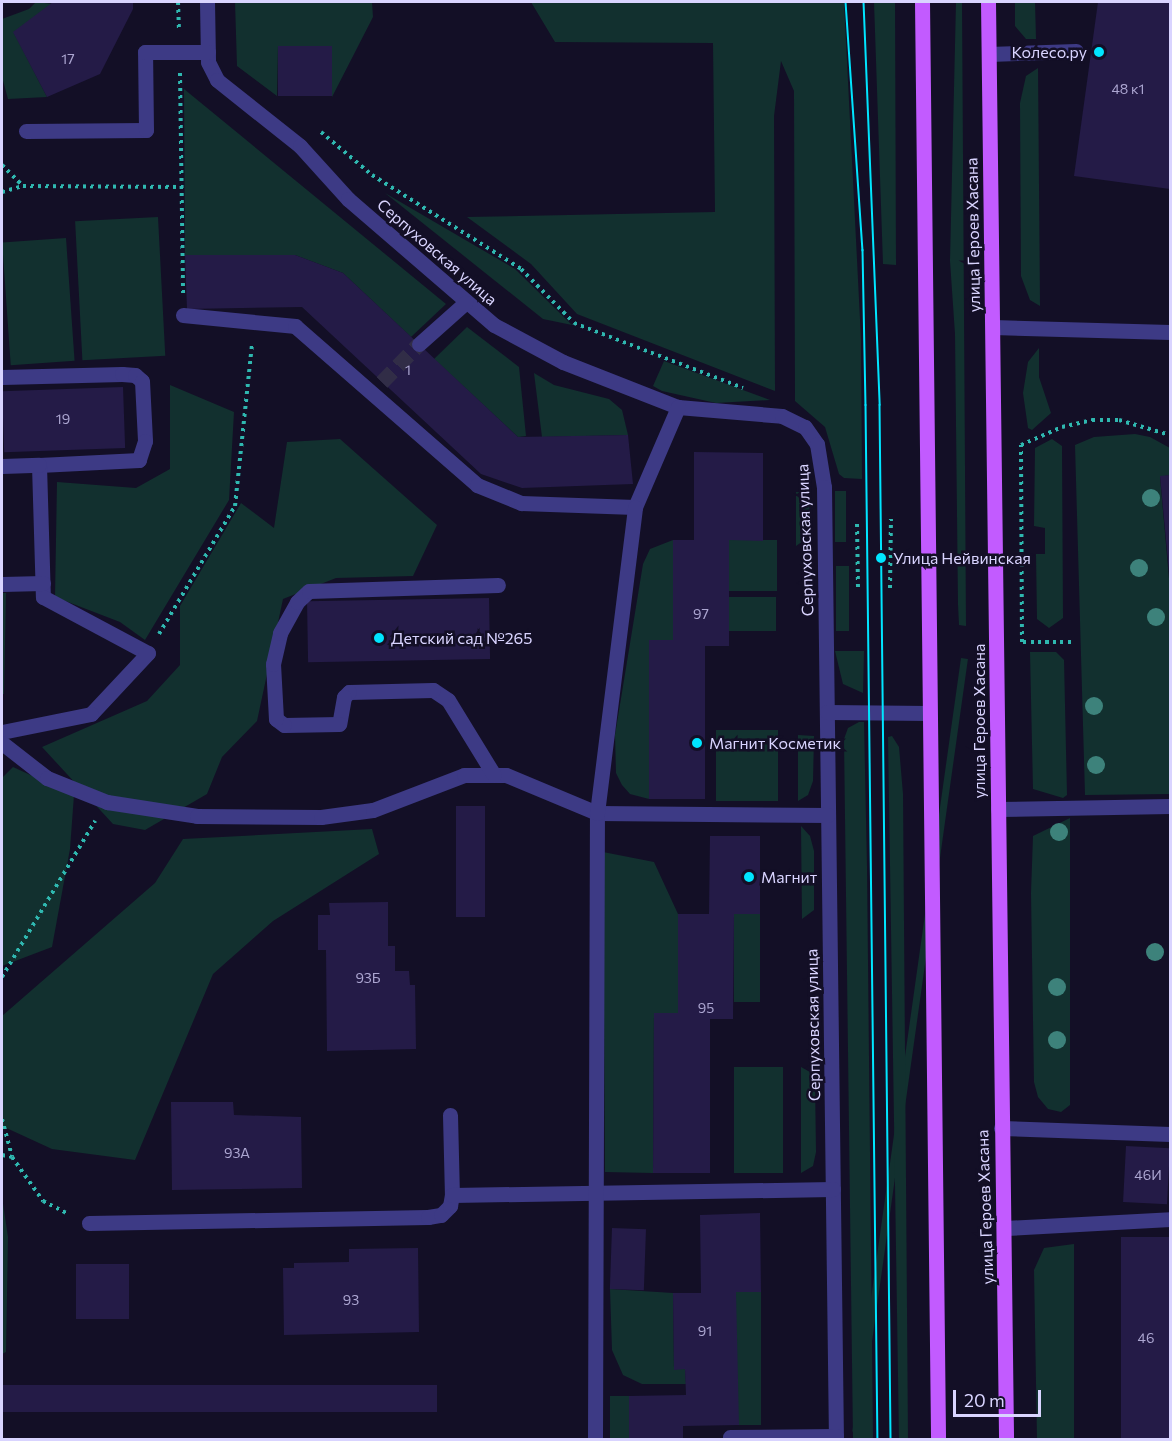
<!DOCTYPE html>
<html>
<head>
<meta charset="utf-8">
<style>
	body { margin:0 }
	#map { position:relative; width:1172px; height:1441px; overflow:hidden; background:#130f26; font-family:Commissioner,sans-serif }
	div>[style] { position:absolute }
	[style*='--x'] { left:calc(var(--x)*1px); top:calc(var(--y)*1px); width:calc(var(--w)*1px); rotate:calc(var(--a)*1deg) }
	.green>* { inset:0; background:#12302f; transform-origin:0 0 }
	.building>* { inset:0; background:#241b47; transform-origin:0 0 }
	.minor-tunnel>* { height:15px; margin-top:-7.5px; transform-origin:0; background:repeating-linear-gradient(90deg,#312d47 0 15px,transparent 0 23px) }
	.path>* { height:4px; margin-top:-2px; transform-origin:0; background:repeating-linear-gradient(90deg,#2fb8b0 0 3px,transparent 0 7.5px) }
	.minor>* { height:15px; margin:-7.5px; padding:0 7.5px; transform-origin:7.5px; border-radius:7.5px; background:#3d3a85 }
	.major>* { height:15px; margin:-7.5px; padding:0 7.5px; transform-origin:7.5px; border-radius:7.5px; background:#c25bff }
	.tram>* { height:1.5px; margin:-0.75px; padding:0 0.75px; transform-origin:0.75px; border-radius:0.75px; background:#00e5ff }
	.trees>* { width:18px; height:18px; margin:-9px; border-radius:50%; background:#3d827b }
	.dots>* { width:16px; height:16px; translate:-50% -50%; box-sizing:border-box; border:3px solid #130f26; border-radius:50% }
	span { translate:-50% -50%; white-space:nowrap; text-align:center; line-height:1.15; -webkit-text-stroke:5px #130f26; paint-order:stroke }
	.number-label { font-size:14px; color:#aca6d1 }
	.number-label span { -webkit-text-stroke-width:0 }
	.poi-label { font-size:16px; color:#d9d4ff }
	.right { translate:-100% -50%; text-align:right }
	.left { translate:0 -50%; text-align:left }
	.street-label { font-size:16px; color:#d9d4ff }
	.frame { position:absolute; inset:0; border:3px solid #d9d4ff; pointer-events:none }
	.scale { position:absolute; left:953px; top:1390px; width:88px; height:27px; box-sizing:border-box; border:3px solid #d9d4ff; border-top:0; padding-left:8px; font-size:18px; line-height:21px; white-space:nowrap; color:#d9d4ff; -webkit-text-stroke:4px #130f26; paint-order:stroke }
</style>
</head>
<body>
<div id="map">
	<div class="green">
		<div style="clip-path:polygon(36px 2px,53px 4px,14px 33px,47px 97px,8px 99px,2px 77px,2px 19px,29px 9px)"></div>
		<div style="clip-path:polygon(235px 2px,372px 2px,373px 17px,332px 97px,332px 46px,278px 46px,277px 96px,237px 66px)"></div>
		<div style="clip-path:polygon(531px 2px,844px 2px,861px 339px,862px 479px,844px 478px,839px 474px,825px 427px,795px 401px,794px 91px,781px 61px,774px 116px,775px 391px,577px 314px,531px 264px,467px 217px,715px 212px,713px 43px,555px 42px)"></div>
		<div style="clip-path:polygon(874px 2px,895px 2px,896px 265px,883px 264px)"></div>
		<div style="clip-path:polygon(956px 2px,962px 2px,966px 626px,959px 625px,958px 604px,955px 334px,950px 261px)"></div>
		<div style="clip-path:polygon(1015px 2px,1035px 2px,1036px 39px,1026px 39px,1015px 26px)"></div>
		<div style="clip-path:polygon(1038px 68px,1040px 306px,1030px 300px,1021px 276px,1020px 103px,1026px 76px)"></div>
		<div style="clip-path:polygon(184px 89px,446px 304px,411px 337px,343px 273px,295px 255px,185px 255px)"></div>
		<div style="clip-path:polygon(385px 193px,515px 269px,572px 325px,543px 319px)"></div>
		<div style="left:158px;top:217px;width:139px;height:83px;rotate:87deg"></div>
		<div style="left:66px;top:238px;width:123px;height:64px;rotate:86deg"></div>
		<div style="clip-path:polygon(467px 327px,519px 367px,526px 436px,518px 437px,434px 359px)"></div>
		<div style="clip-path:polygon(1039px 348px,1039px 377px,1051px 413px,1032px 430px,1028px 428px,1023px 393px,1028px 362px)"></div>
		<div style="clip-path:polygon(664px 361px,770px 400px,716px 403px,662px 391px,653px 386px)"></div>
		<div style="clip-path:polygon(534px 373px,554px 385px,609px 399px,622px 410px,628px 435px,542px 437px)"></div>
		<div style="clip-path:polygon(170px 385px,234px 412px,229px 500px,145px 640px,120px 622px,55px 597px,57px 482px,136px 488px,170px 469px)"></div>
		<div style="clip-path:polygon(1135px 434px,1150px 437px,1170px 448px,1170px 475px,1160px 477px,1170px 590px,1170px 794px,1085px 795px,1075px 445px,1094px 437px)"></div>
		<div style="clip-path:polygon(340px 439px,437px 525px,413px 576px,336px 578px,283px 599px,257px 721px,222px 757px,207px 794px,145px 830px,113px 824px,42px 747px,147px 701px,180px 665px,180px 606px,241px 503px,274px 528px,287px 442px)"></div>
		<div style="clip-path:polygon(1052px 439px,1062px 446px,1063px 618px,1049px 628px,1037px 619px,1036px 554px,1045px 554px,1045px 528px,1034px 526px,1035px 448px)"></div>
		<div style="left:835px;top:491px;width:11px;height:51px"></div>
		<div style="clip-path:polygon(796px 492px,809px 492px,810px 536px,796px 546px)"></div>
		<div style="clip-path:polygon(673px 540px,673px 640px,649px 641px,649px 799px,630px 794px,622px 785px,616px 773px,615px 735px,643px 564px,650px 549px)"></div>
		<div style="left:729px;top:540px;width:48px;height:51px"></div>
		<div style="left:836px;top:566px;width:13px;height:65px"></div>
		<div style="clip-path:polygon(2px 593px,6px 593px,4px 694px,2px 694px)"></div>
		<div style="left:729px;top:597px;width:47px;height:34px"></div>
		<div style="clip-path:polygon(835px 651px,864px 651px,863px 693px,843px 684px)"></div>
		<div style="clip-path:polygon(1030px 652px,1056px 652px,1064px 660px,1067px 795px,1063px 798px,1033px 789px)"></div>
		<div style="left:961px;top:658px;width:7px;height:781px;rotate:8deg"></div>
		<div style="clip-path:polygon(859px 722px,864px 722px,867px 867px,873px 1440px,853px 1439px,844px 739px,848px 728px)"></div>
		<div style="left:716px;top:730px;width:62px;height:71px"></div>
		<div style="clip-path:polygon(798px 735px,814px 736px,813px 781px,808px 795px,798px 801px)"></div>
		<div style="clip-path:polygon(892px 736px,899px 747px,903px 794px,908px 1440px,899px 1439px,888px 737px)"></div>
		<div style="clip-path:polygon(13px 767px,74px 795px,70px 849px,52px 947px,2px 966px,2px 778px)"></div>
		<div style="clip-path:polygon(1070px 818px,1070px 1105px,1061px 1112px,1048px 1109px,1038px 1097px,1034px 1082px,1031px 893px,1033px 836px)"></div>
		<div style="clip-path:polygon(801px 826px,810px 836px,814px 851px,814px 910px,802px 919px)"></div>
		<div style="clip-path:polygon(372px 829px,379px 854px,273px 921px,213px 974px,135px 1160px,52px 1149px,2px 1126px,2px 1016px,155px 883px,183px 839px)"></div>
		<div style="clip-path:polygon(603px 852px,654px 862px,678px 914px,678px 1013px,654px 1014px,653px 1173px,605px 1172px)"></div>
		<div style="left:734px;top:914px;width:26px;height:88px"></div>
		<div style="left:734px;top:1067px;width:49px;height:106px"></div>
		<div style="clip-path:polygon(801px 1067px,810px 1072px,815px 1083px,816px 1152px,813px 1166px,801px 1173px)"></div>
		<div style="clip-path:polygon(2px 1197px,8px 1237px,6px 1352px,2px 1354px)"></div>
		<div style="clip-path:polygon(1074px 1244px,1074px 1439px,1037px 1439px,1034px 1270px,1044px 1248px)"></div>
		<div style="clip-path:polygon(610px 1289px,673px 1293px,674px 1369px,685px 1369px,686px 1384px,642px 1384px,623px 1375px,612px 1350px)"></div>
		<div style="left:736px;top:1292px;width:25px;height:133px"></div>
		<div style="left:629px;top:1396px;width:43px;height:19px;rotate:90deg"></div>
	</div>
	<div class="building">
		<div style="clip-path:polygon(53px 2px,133px 2px,133px 9px,100px 74px,47px 97px,13px 32px)"></div>
		<div style="clip-path:polygon(1098px 2px,1170px 2px,1170px 189px,1074px 176px)"></div>
		<div style="left:278px;top:46px;width:54px;height:50px"></div>
		<div style="clip-path:polygon(185px 255px,295px 255px,343px 273px,518px 437px,628px 435px,633px 484px,522px 488px,481px 474px,302px 307px,187px 309px)"></div>
		<div style="left:123px;top:387px;width:61px;height:121px;rotate:88deg"></div>
		<div style="clip-path:polygon(694px 452px,763px 453px,763px 541px,729px 540px,729px 646px,705px 646px,705px 799px,649px 799px,649px 640px,673px 640px,673px 540px,694px 540px)"></div>
		<div style="clip-path:polygon(1170px 475px,1170px 572px,1169px 572px,1160px 476px)"></div>
		<div style="left:489px;top:598px;width:61px;height:182px;rotate:89deg"></div>
		<div style="left:456px;top:806px;width:29px;height:111px"></div>
		<div style="clip-path:polygon(710px 836px,760px 836px,760px 914px,734px 914px,733px 1019px,710px 1019px,710px 1173px,653px 1173px,654px 1013px,678px 1013px,678px 914px,709px 914px)"></div>
		<div style="clip-path:polygon(388px 902px,388px 946px,395px 946px,395px 971px,409px 971px,410px 985px,415px 985px,416px 1049px,327px 1051px,326px 950px,318px 950px,318px 915px,330px 915px,329px 903px)"></div>
		<div style="clip-path:polygon(171px 1102px,233px 1102px,234px 1115px,301px 1117px,302px 1188px,172px 1190px)"></div>
		<div style="left:1126px;top:1146px;width:44px;height:56px;rotate:3deg"></div>
		<div style="clip-path:polygon(760px 1213px,761px 1292px,736px 1292px,739px 1425px,683px 1426px,683px 1440px,629px 1440px,629px 1396px,686px 1395px,685px 1369px,674px 1370px,673px 1293px,701px 1293px,700px 1215px)"></div>
		<div style="left:612px;top:1228px;width:34px;height:61px;rotate:2deg"></div>
		<div style="left:1121px;top:1237px;width:49px;height:203px"></div>
		<div style="clip-path:polygon(418px 1248px,419px 1332px,284px 1335px,283px 1268px,294px 1268px,294px 1263px,349px 1262px,349px 1249px)"></div>
		<div style="left:76px;top:1264px;width:53px;height:55px"></div>
		<div style="left:437px;top:1385px;width:27px;height:435px;rotate:90deg"></div>
	</div>
	<div class="minor-tunnel">
		<div style="--x:382;--y:382;--w:53;--a:-45.8"></div>
	</div>
	<div class="path">
		<div style="--x:178;--y:2;--w:27;--a:88"></div>
		<div style="--x:180;--y:73;--w:220;--a:89.2"></div>
		<div style="--x:321;--y:132;--w:67;--a:40.1"></div>
		<div style="--x:372;--y:175;--w:176;--a:32.2"></div>
		<div style="--x:521;--y:269;--w:76;--a:45.5"></div>
		<div style="--x:574;--y:323;--w:181;--a:21"></div>
		<div style="--x:2;--y:165;--w:30;--a:45"></div>
		<div style="--x:23;--y:186;--w:160;--a:0.4"></div>
		<div style="--x:2;--y:192;--w:22;--a:-16"></div>
		<div style="--x:857;--y:524;--w:63;--a:89.1"></div>
		<div style="--x:890;--y:588;--w:69;--a:-89.2"></div>
		<div style="--x:159;--y:634;--w:149;--a:-59.3"></div>
		<div style="--x:235;--y:506;--w:164;--a:-84"></div>
		<div style="--x:1071;--y:642;--w:49;--a:180"></div>
		<div style="--x:1022;--y:642;--w:197;--a:-90.3"></div>
		<div style="--x:1021;--y:445;--w:45;--a:-23.7"></div>
		<div style="--x:1062;--y:427;--w:31;--a:-13"></div>
		<div style="--x:1092;--y:420;--w:27;--a:0"></div>
		<div style="--x:1119;--y:420;--w:53;--a:16.4"></div>
		<div style="--x:2;--y:977;--w:182;--a:-59.2"></div>
		<div style="--x:2;--y:1119;--w:39;--a:75"></div>
		<div style="--x:2;--y:1155;--w:10;--a:11"></div>
		<div style="--x:12;--y:1157;--w:54;--a:54.8"></div>
		<div style="--x:43;--y:1201;--w:29;--a:27"></div>
	</div>
	<div class="minor">
		<div style="--x:207;--y:2;--w:60;--a:89"></div>
		<div style="--x:208;--y:62;--w:20;--a:63"></div>
		<div style="--x:217;--y:80;--w:106;--a:38.5"></div>
		<div style="--x:300;--y:146;--w:72;--a:47.8"></div>
		<div style="--x:348;--y:199;--w:193;--a:40.8"></div>
		<div style="--x:494;--y:325;--w:78;--a:28.2"></div>
		<div style="--x:563;--y:362;--w:123;--a:21.4"></div>
		<div style="--x:678;--y:407;--w:104;--a:4.9"></div>
		<div style="--x:782;--y:416;--w:25;--a:26"></div>
		<div style="--x:805;--y:427;--w:21;--a:55"></div>
		<div style="--x:817;--y:444;--w:44;--a:80.8"></div>
		<div style="--x:824;--y:487;--w:953;--a:89.28"></div>
		<div style="--x:989;--y:54;--w:87;--a:-2"></div>
		<div style="--x:26;--y:131;--w:120;--a:-0.5"></div>
		<div style="--x:146;--y:130;--w:78;--a:-90.7"></div>
		<div style="--x:145;--y:52;--w:63;--a:0"></div>
		<div style="--x:183;--y:315;--w:113;--a:5.6"></div>
		<div style="--x:295;--y:326;--w:242;--a:41.1"></div>
		<div style="--x:477;--y:485;--w:48;--a:22.2"></div>
		<div style="--x:521;--y:503;--w:114;--a:2"></div>
		<div style="--x:635;--y:507;--w:109;--a:-66.7"></div>
		<div style="--x:993;--y:327;--w:177;--a:1.6"></div>
		<div style="--x:419;--y:344;--w:62;--a:-41.7"></div>
		<div style="--x:2;--y:377;--w:120;--a:-1.4"></div>
		<div style="--x:122;--y:374;--w:13;--a:4"></div>
		<div style="--x:135;--y:375;--w:9;--a:41"></div>
		<div style="--x:142;--y:381;--w:60;--a:87.1"></div>
		<div style="--x:145;--y:441;--w:20;--a:108"></div>
		<div style="--x:139;--y:460;--w:100;--a:177.1"></div>
		<div style="--x:39;--y:465;--w:132;--a:88.3"></div>
		<div style="--x:43;--y:597;--w:119;--a:28.1"></div>
		<div style="--x:148;--y:653;--w:83;--a:133.1"></div>
		<div style="--x:91;--y:714;--w:91;--a:168.6"></div>
		<div style="--x:2;--y:466;--w:37;--a:-2"></div>
		<div style="--x:2;--y:584;--w:41;--a:-1.4"></div>
		<div style="--x:827;--y:712;--w:102;--a:0.6"></div>
		<div style="--x:2;--y:743;--w:57;--a:37.9"></div>
		<div style="--x:47;--y:778;--w:65;--a:21.8"></div>
		<div style="--x:107;--y:802;--w:91;--a:8.8"></div>
		<div style="--x:197;--y:816;--w:124;--a:0.5"></div>
		<div style="--x:321;--y:817;--w:52;--a:-7.7"></div>
		<div style="--x:373;--y:810;--w:97;--a:-21"></div>
		<div style="--x:464;--y:775;--w:42;--a:0"></div>
		<div style="--x:506;--y:775;--w:99;--a:22.7"></div>
		<div style="--x:597;--y:813;--w:231;--a:0.5"></div>
		<div style="--x:494;--y:775;--w:88;--a:-121.5"></div>
		<div style="--x:448;--y:700;--w:18;--a:-146"></div>
		<div style="--x:433;--y:690;--w:84;--a:178.6"></div>
		<div style="--x:349;--y:692;--w:7;--a:135"></div>
		<div style="--x:344;--y:697;--w:27;--a:100"></div>
		<div style="--x:339;--y:724;--w:55;--a:179"></div>
		<div style="--x:284;--y:725;--w:10;--a:-143"></div>
		<div style="--x:276;--y:719;--w:55;--a:-93.1"></div>
		<div style="--x:273;--y:664;--w:32;--a:-77"></div>
		<div style="--x:280;--y:633;--w:35;--a:-61"></div>
		<div style="--x:297;--y:602;--w:16;--a:-43"></div>
		<div style="--x:309;--y:591;--w:189;--a:-1.8"></div>
		<div style="--x:998;--y:809;--w:172;--a:-1"></div>
		<div style="--x:450;--y:1115;--w:80;--a:88.6"></div>
		<div style="--x:1001;--y:1128;--w:169;--a:2"></div>
		<div style="--x:89;--y:1223;--w:339;--a:-1"></div>
		<div style="--x:428;--y:1217;--w:13;--a:-9"></div>
		<div style="--x:441;--y:1215;--w:13;--a:-45"></div>
		<div style="--x:450;--y:1206;--w:11;--a:-80"></div>
		<div style="--x:452;--y:1195;--w:381;--a:-0.9"></div>
		<div style="--x:1006;--y:1228;--w:164;--a:-3.1"></div>
		<div style="--x:730;--y:1437;--w:106;--a:-0.5"></div>
		<div style="--x:595;--y:1440;--w:627;--a:-89.82"></div>
		<div style="--x:597;--y:813;--w:308;--a:-82.9"></div>
	</div>
	<div class="major">
		<div style="--x:922;--y:2;--w:1438;--a:89.36"></div>
		<div style="--x:988;--y:2;--w:1438;--a:89.28"></div>
	</div>
	<div class="tram">
		<div style="--x:846;--y:2;--w:249;--a:86.1"></div>
		<div style="--x:863;--y:250;--w:155;--a:88.9"></div>
		<div style="--x:866;--y:405;--w:1035;--a:89.34"></div>
		<div style="--x:864;--y:2;--w:403;--a:87.7"></div>
		<div style="--x:880;--y:405;--w:1035;--a:89.39"></div>
	</div>
	<div class="trees">
		<div style="left:1151px;top:498px"></div>
		<div style="left:1139px;top:568px"></div>
		<div style="left:1156px;top:617px"></div>
		<div style="left:1094px;top:706px"></div>
		<div style="left:1096px;top:765px"></div>
		<div style="left:1059px;top:832px"></div>
		<div style="left:1155px;top:952px"></div>
		<div style="left:1057px;top:987px"></div>
		<div style="left:1057px;top:1040px"></div>
	</div>
	<div class="dots">
		<div style="left:1099px;top:52px;background:#00e5ff"></div>
		<div style="left:881px;top:558px;background:#00e5ff"></div>
		<div style="left:379px;top:638px;background:#00e5ff"></div>
		<div style="left:697px;top:743px;background:#00e5ff"></div>
		<div style="left:749px;top:877px;background:#00e5ff"></div>
	</div>
	<div class="number-label">
		<span style="left:68px;top:59px">17</span>
		<span style="left:1128px;top:89px">48 к1</span>
		<span style="left:408px;top:370px">1</span>
		<span style="left:63px;top:419px">19</span>
		<span style="left:701px;top:614px">97</span>
		<span style="left:368px;top:978px">93Б</span>
		<span style="left:706px;top:1008px">95</span>
		<span style="left:237px;top:1153px">93А</span>
		<span style="left:1148px;top:1175px">46И</span>
		<span style="left:351px;top:1300px">93</span>
		<span style="left:705px;top:1331px">91</span>
		<span style="left:1146px;top:1338px">46</span>
	</div>
	<div class="poi-label">
		<span class="right" style="left:1087px;top:52px">Колесо.ру</span>
		<span class="left" style="left:893px;top:558px">Улица Нейвинская</span>
		<span class="left" style="left:391px;top:638px">Детский сад №265</span>
		<span class="left" style="left:709px;top:743px">Магнит Косметик</span>
		<span class="left" style="left:761px;top:877px">Магнит</span>
	</div>
	<div class="street-label">
		<span style="left:973px;top:235px;rotate:-91deg">улица Героев Хасана</span>
		<span style="left:437px;top:252px;rotate:41deg">Серпуховская улица</span>
		<span style="left:805px;top:540px;rotate:-92deg">Серпуховская улица</span>
		<span style="left:979px;top:721px;rotate:-90deg">улица Героев Хасана</span>
		<span style="left:813px;top:1025px;rotate:-91deg">Серпуховская улица</span>
		<span style="left:985px;top:1207px;rotate:-92deg">улица Героев Хасана</span>
	</div>
	<div class="frame"></div>
	<div class="scale">20 m</div>
</div>
</body>
</html>
